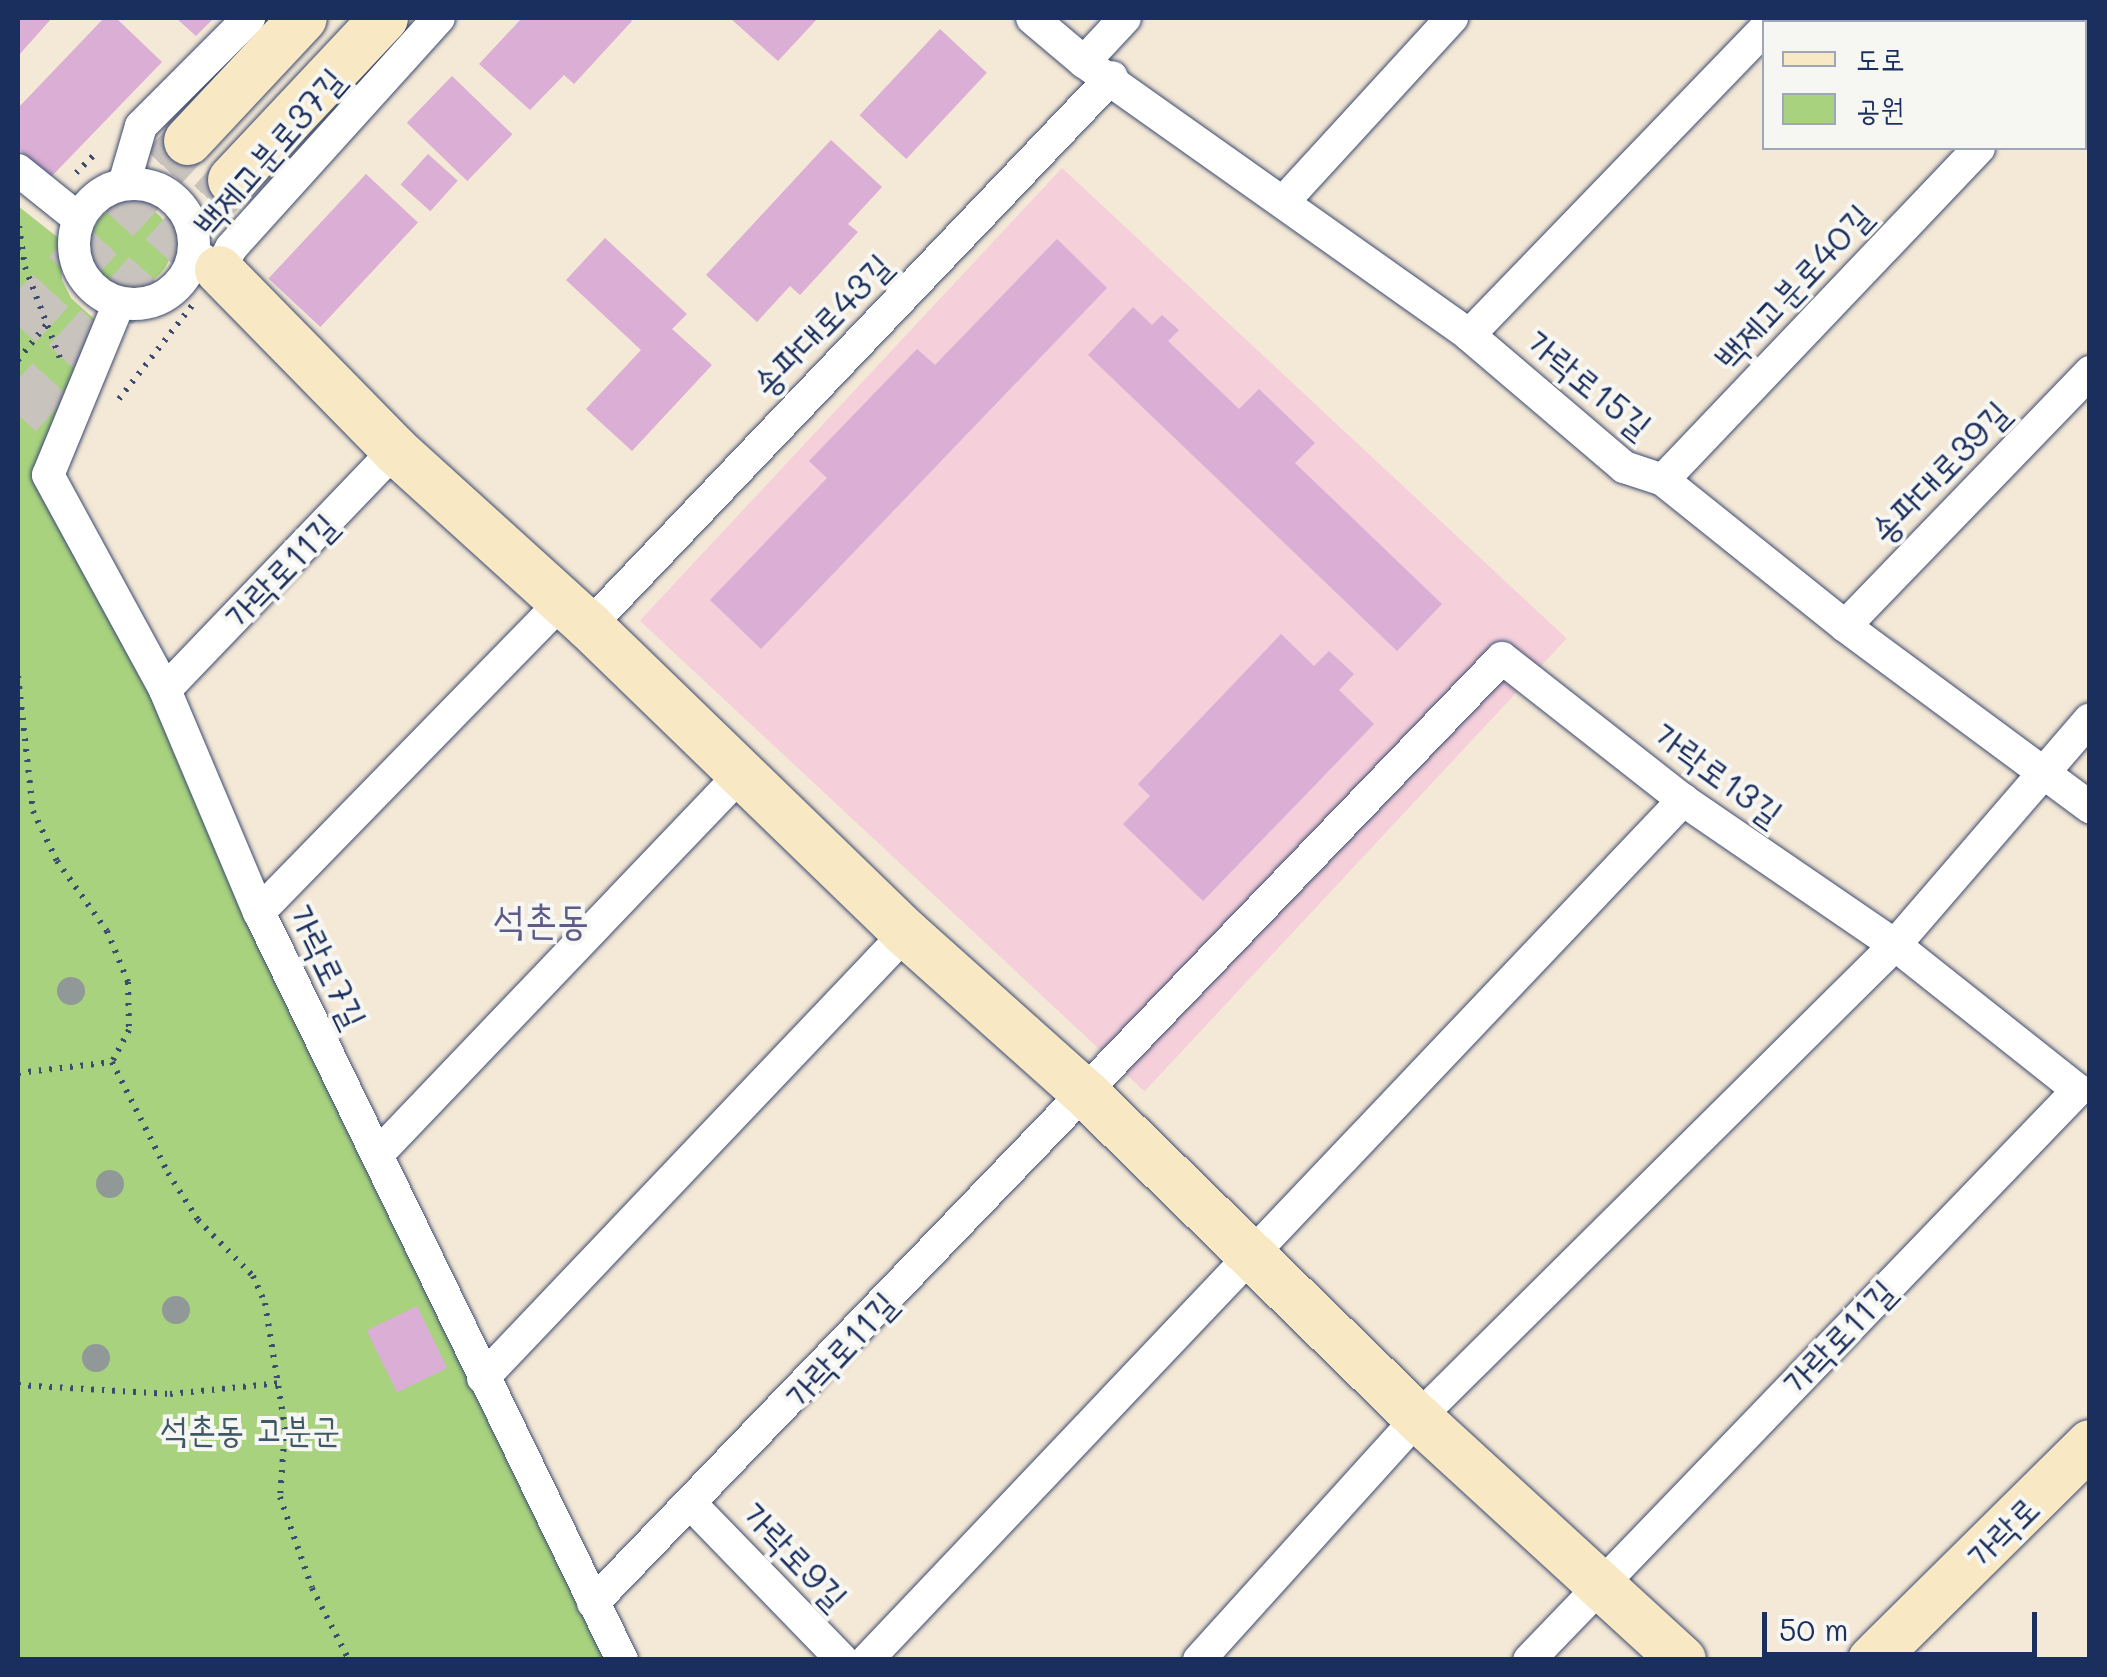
<!DOCTYPE html>
<html>
<head>
<meta charset="utf-8">
<style>
	body { margin:0 }
	#map { position:relative; width:2107px; height:1677px; overflow:hidden; background:#f4e8d6; font-family:Mali,"Poor Story",sans-serif }
	div>[style] { position:absolute }
	[style*='--x'] { left:calc(var(--x)*1px); top:calc(var(--y)*1px); width:calc(var(--w)*1px); rotate:calc(var(--a)*1deg) }
	.built>* { inset:0; background:#f5cfda; transform-origin:0 0 }
	.green>* { inset:0; background:#a8d27e }
	.round { border-radius:50% }
	.building>* { inset:0; background:#daaed5; transform-origin:0 0 }
	.secondary-tunnel>* { height:48px; margin-top:-24px; transform-origin:0; background:repeating-linear-gradient(90deg,#c9c3be 0 48px,transparent 0 72px) }
	.path>* { height:6px; margin-top:-3px; transform-origin:0; background:repeating-linear-gradient(90deg,#3c4b70 0 2.5px,transparent 0 10.5px) }
	.roads { filter:drop-shadow(0 0 2px #3c4b70) drop-shadow(0 0 2px #3c4b70) }
	.street>* { height:32px; margin:-16px; padding:0 16px; transform-origin:16px; border-radius:16px; background:#fff }
	.street>.ring { margin:-16px; padding:0; box-sizing:content-box; background:none; border:32px solid #fff; border-radius:50% }
	.secondary>* { height:48px; margin:-24px; padding:0 24px; transform-origin:24px; border-radius:24px; background:#f8e8c3 }
	.trees>* { width:28px; height:28px; margin:-14px; border-radius:50%; background:#909998 }
	span { translate:-50% -50%; white-space:nowrap; text-align:center; line-height:1.15; -webkit-text-stroke:8px #f6f6f2; paint-order:stroke }
	.street-label { font-size:35px; color:#1b2f5e }
	.park-label { font-size:35px; color:#3e5866 }
	.quarter-label { font-size:40px; color:#5e5b88 }
	.frame { position:absolute; inset:0; border:20px solid #1b2f5e; pointer-events:none }
	.legend { position:absolute; left:1762px; top:20px; width:325px; height:130px; box-sizing:border-box; background:#f6f6f2; border:2px solid #9ea6b7; margin:0; padding:12px 18px; list-style:none; font-size:30px; color:#1b2f5e }
	.legend li { display:flex; align-items:center; gap:20px; height:50px }
	.legend b { width:50px; border:2px solid #9ea6b7 }
	.scale { position:absolute; left:1762px; top:1612px; width:275px; height:45px; box-sizing:border-box; border:5px solid #1b2f5e; border-top:0; padding-left:12px; font-size:30px; line-height:35px; white-space:nowrap; color:#1b2f5e; -webkit-text-stroke:8px #f6f6f2; paint-order:stroke }
</style>
</head>
<body>
<div id="map">
	<div class="built">
		<div style="left:1062px;top:168px;width:690px;height:619px;rotate:43deg"></div>
	</div>
	<div class="green">
		<div class="round" style="left:90px;top:204px;width:82px;height:82px"></div>
		<div style="clip-path:polygon(18px 206px,61px 240px,62px 280px,71px 298px,101px 325px,34px 471px,165px 690px,621px 1659px,18px 1659px)"></div>
	</div>
	<div class="building">
		<div style="clip-path:polygon(18px 18px,52px 18px,18px 56px)"></div>
		<div style="clip-path:polygon(104px 18px,116px 18px,162px 62px,49px 179px,18px 148px,18px 108px)"></div>
		<div style="clip-path:polygon(176px 18px,214px 18px,196px 36px)"></div>
		<div style="clip-path:polygon(522px 18px,628px 18px,632px 21px,574px 84px,564px 75px,530px 110px,479px 64px)"></div>
		<div style="clip-path:polygon(730px 18px,818px 18px,778px 61px)"></div>
		<div style="clip-path:polygon(1810px 18px,1923px 18px,1806px 22px)"></div>
		<div style="left:940px;top:29px;width:64px;height:118px;rotate:43deg"></div>
		<div style="left:452px;top:76px;width:84px;height:65px;rotate:44deg"></div>
		<div style="clip-path:polygon(831px 140px,882px 187px,848px 224px,858px 232px,800px 295px,790px 286px,757px 322px,706px 275px)"></div>
		<div style="left:428px;top:154px;width:40px;height:41px;rotate:42deg"></div>
		<div style="left:366px;top:174px;width:71px;height:143px;rotate:43deg"></div>
		<div style="clip-path:polygon(605px 238px,687px 314px,672px 329px,712px 365px,632px 451px,586px 409px,641px 350px,566px 280px)"></div>
		<div style="clip-path:polygon(1057px 239px,1107px 288px,761px 649px,710px 600px,827px 478px,809px 461px,917px 349px,935px 365px)"></div>
		<div style="clip-path:polygon(1133px 307px,1152px 325px,1162px 315px,1179px 330px,1168px 341px,1239px 409px,1259px 389px,1315px 443px,1295px 463px,1442px 604px,1397px 651px,1088px 355px)"></div>
		<div style="clip-path:polygon(1281px 634px,1314px 666px,1329px 651px,1354px 674px,1339px 690px,1374px 724px,1203px 901px,1123px 824px,1150px 796px,1138px 784px)"></div>
		<div style="left:417px;top:1306px;width:69px;height:56px;rotate:64deg"></div>
	</div>
	<div class="secondary-tunnel">
		<div style="--x:18;--y:326;--w:251;--a:-47.4"></div>
		<div style="--x:18;--y:415;--w:318;--a:-47.7"></div>
	</div>
	<div class="path">
		<div style="--x:76;--y:173;--w:27;--a:-45"></div>
		<div style="--x:19;--y:226;--w:41;--a:81.7"></div>
		<div style="--x:25;--y:267;--w:97;--a:69"></div>
		<div style="--x:18;--y:360;--w:45;--a:-51.3"></div>
		<div style="--x:119;--y:399;--w:122;--a:-52"></div>
		<div style="--x:18;--y:676;--w:136;--a:83.7"></div>
		<div style="--x:33;--y:811;--w:55;--a:64.4"></div>
		<div style="--x:57;--y:861;--w:86;--a:54.5"></div>
		<div style="--x:107;--y:931;--w:55;--a:67.6"></div>
		<div style="--x:128;--y:982;--w:48;--a:88.8"></div>
		<div style="--x:129;--y:1030;--w:36;--a:118"></div>
		<div style="--x:112;--y:1062;--w:124;--a:63.2"></div>
		<div style="--x:168;--y:1173;--w:56;--a:57.4"></div>
		<div style="--x:198;--y:1220;--w:78;--a:45.5"></div>
		<div style="--x:253;--y:1276;--w:30;--a:66"></div>
		<div style="--x:265;--y:1303;--w:127;--a:80.9"></div>
		<div style="--x:285;--y:1428;--w:69;--a:94.1"></div>
		<div style="--x:280;--y:1497;--w:96;--a:70.6"></div>
		<div style="--x:312;--y:1588;--w:81;--a:62.8"></div>
		<div style="--x:18;--y:1073;--w:95;--a:-6.7"></div>
		<div style="--x:18;--y:1385;--w:152;--a:3.4"></div>
		<div style="--x:170;--y:1394;--w:112;--a:-5.7"></div>
	</div>
	<div class="roads">
		<div class="street">
			<div style="--x:1032;--y:18;--w:68;--a:40.2"></div>
			<div style="--x:1084;--y:62;--w:472;--a:35.3"></div>
			<div style="--x:1469;--y:335;--w:204;--a:40.4"></div>
			<div style="--x:1624;--y:467;--w:41;--a:18.4"></div>
			<div style="--x:1663;--y:480;--w:233;--a:38.7"></div>
			<div style="--x:1845;--y:626;--w:305;--a:36.5"></div>
			<div style="--x:2082;--y:18;--w:9;--a:27"></div>
			<div style="--x:1084;--y:62;--w:60;--a:-47"></div>
			<div style="--x:18;--y:170;--w:78;--a:38.8"></div>
			<div class="ring" style="left:74px;top:184px;width:88px;height:88px"></div>
			<div style="--x:124;--y:184;--w:60;--a:-73.7"></div>
			<div style="--x:141;--y:126;--w:153;--a:-45"></div>
			<div style="--x:1286;--y:199;--w:246;--a:-47.5"></div>
			<div style="--x:202;--y:259;--w:20;--a:33"></div>
			<div style="--x:219;--y:270;--w:25;--a:-61"></div>
			<div style="--x:231;--y:248;--w:310;--a:-47.9"></div>
			<div style="--x:119;--y:303;--w:186;--a:112.4"></div>
			<div style="--x:48;--y:475;--w:245;--a:61.4"></div>
			<div style="--x:165;--y:690;--w:241;--a:67.1"></div>
			<div style="--x:259;--y:912;--w:831;--a:64.11"></div>
			<div style="--x:1469;--y:335;--w:424;--a:-46"></div>
			<div style="--x:1663;--y:480;--w:458;--a:-46.4"></div>
			<div style="--x:589;--y:626;--w:758;--a:-46.39"></div>
			<div style="--x:1845;--y:626;--w:353;--a:-46"></div>
			<div style="--x:165;--y:690;--w:332;--a:-46.2"></div>
			<div style="--x:259;--y:912;--w:432;--a:-45.7"></div>
			<div style="--x:377;--y:1155;--w:524;--a:-46.31"></div>
			<div style="--x:483;--y:1378;--w:614;--a:-46.45"></div>
			<div style="--x:693;--y:1506;--w:214;--a:45.9"></div>
			<div style="--x:593;--y:1603;--w:1311;--a:-46.11"></div>
			<div style="--x:1502;--y:658;--w:230;--a:38.1"></div>
			<div style="--x:1683;--y:800;--w:257;--a:34.4"></div>
			<div style="--x:1895;--y:945;--w:233;--a:38.4"></div>
			<div style="--x:2078;--y:1090;--w:791;--a:133.92"></div>
			<div style="--x:867;--y:1660;--w:1186;--a:-46.5"></div>
			<div style="--x:1199;--y:1660;--w:326;--a:-47.9"></div>
			<div style="--x:1418;--y:1418;--w:672;--a:-44.76"></div>
			<div style="--x:1895;--y:945;--w:298;--a:-49.2"></div>
		</div>
		<div class="secondary">
			<div style="--x:188;--y:141;--w:168;--a:-46.9"></div>
			<div style="--x:232;--y:180;--w:222;--a:-46.8"></div>
			<div style="--x:219;--y:270;--w:252;--a:45.6"></div>
			<div style="--x:395;--y:450;--w:262;--a:42.2"></div>
			<div style="--x:589;--y:626;--w:441;--a:44.1"></div>
			<div style="--x:906;--y:933;--w:237;--a:41.8"></div>
			<div style="--x:1083;--y:1091;--w:468;--a:44.3"></div>
			<div style="--x:1418;--y:1418;--w:358;--a:42.5"></div>
			<div style="--x:1872;--y:1660;--w:307;--a:-44.7"></div>
		</div>
	</div>
	<div class="trees">
		<div style="left:71px;top:991px"></div>
		<div style="left:110px;top:1184px"></div>
		<div style="left:176px;top:1310px"></div>
		<div style="left:96px;top:1358px"></div>
	</div>
	<div class="street-label">
		<span style="left:268px;top:151px;rotate:-49deg">백제고분로37길</span>
		<span style="left:1792px;top:286px;rotate:-47deg">백제고분로40길</span>
		<span style="left:821px;top:324px;rotate:-46deg">송파대로43길</span>
		<span style="left:1590px;top:383px;rotate:39deg">가락로15길</span>
		<span style="left:1939px;top:471px;rotate:-46deg">송파대로39길</span>
		<span style="left:280px;top:570px;rotate:-46deg">가락로11길</span>
		<span style="left:1719px;top:773px;rotate:36deg">가락로13길</span>
		<span style="left:329px;top:966px;rotate:64deg">가락로7길</span>
		<span style="left:1838px;top:1336px;rotate:-46deg">가락로11길</span>
		<span style="left:840px;top:1349px;rotate:-47deg">가락로11길</span>
		<span style="left:2002px;top:1531px;rotate:-45deg">가락로</span>
		<span style="left:796px;top:1555px;rotate:46deg">가락로9길</span>
	</div>
	<div class="park-label">
		<span style="left:250px;top:1428px">석촌동 고분군</span>
	</div>
	<div class="quarter-label">
		<span style="left:541px;top:918px">석촌동</span>
	</div>
	<div class="frame"></div>
	<ul class="legend">
	<li><b style="height:12px;background:#f8e8c3"></b>도로</li>
	<li><b style="height:28px;background:#a8d27e"></b>공원</li>
	</ul>
	<div class="scale">50 m</div>
</div>
</body>
</html>
